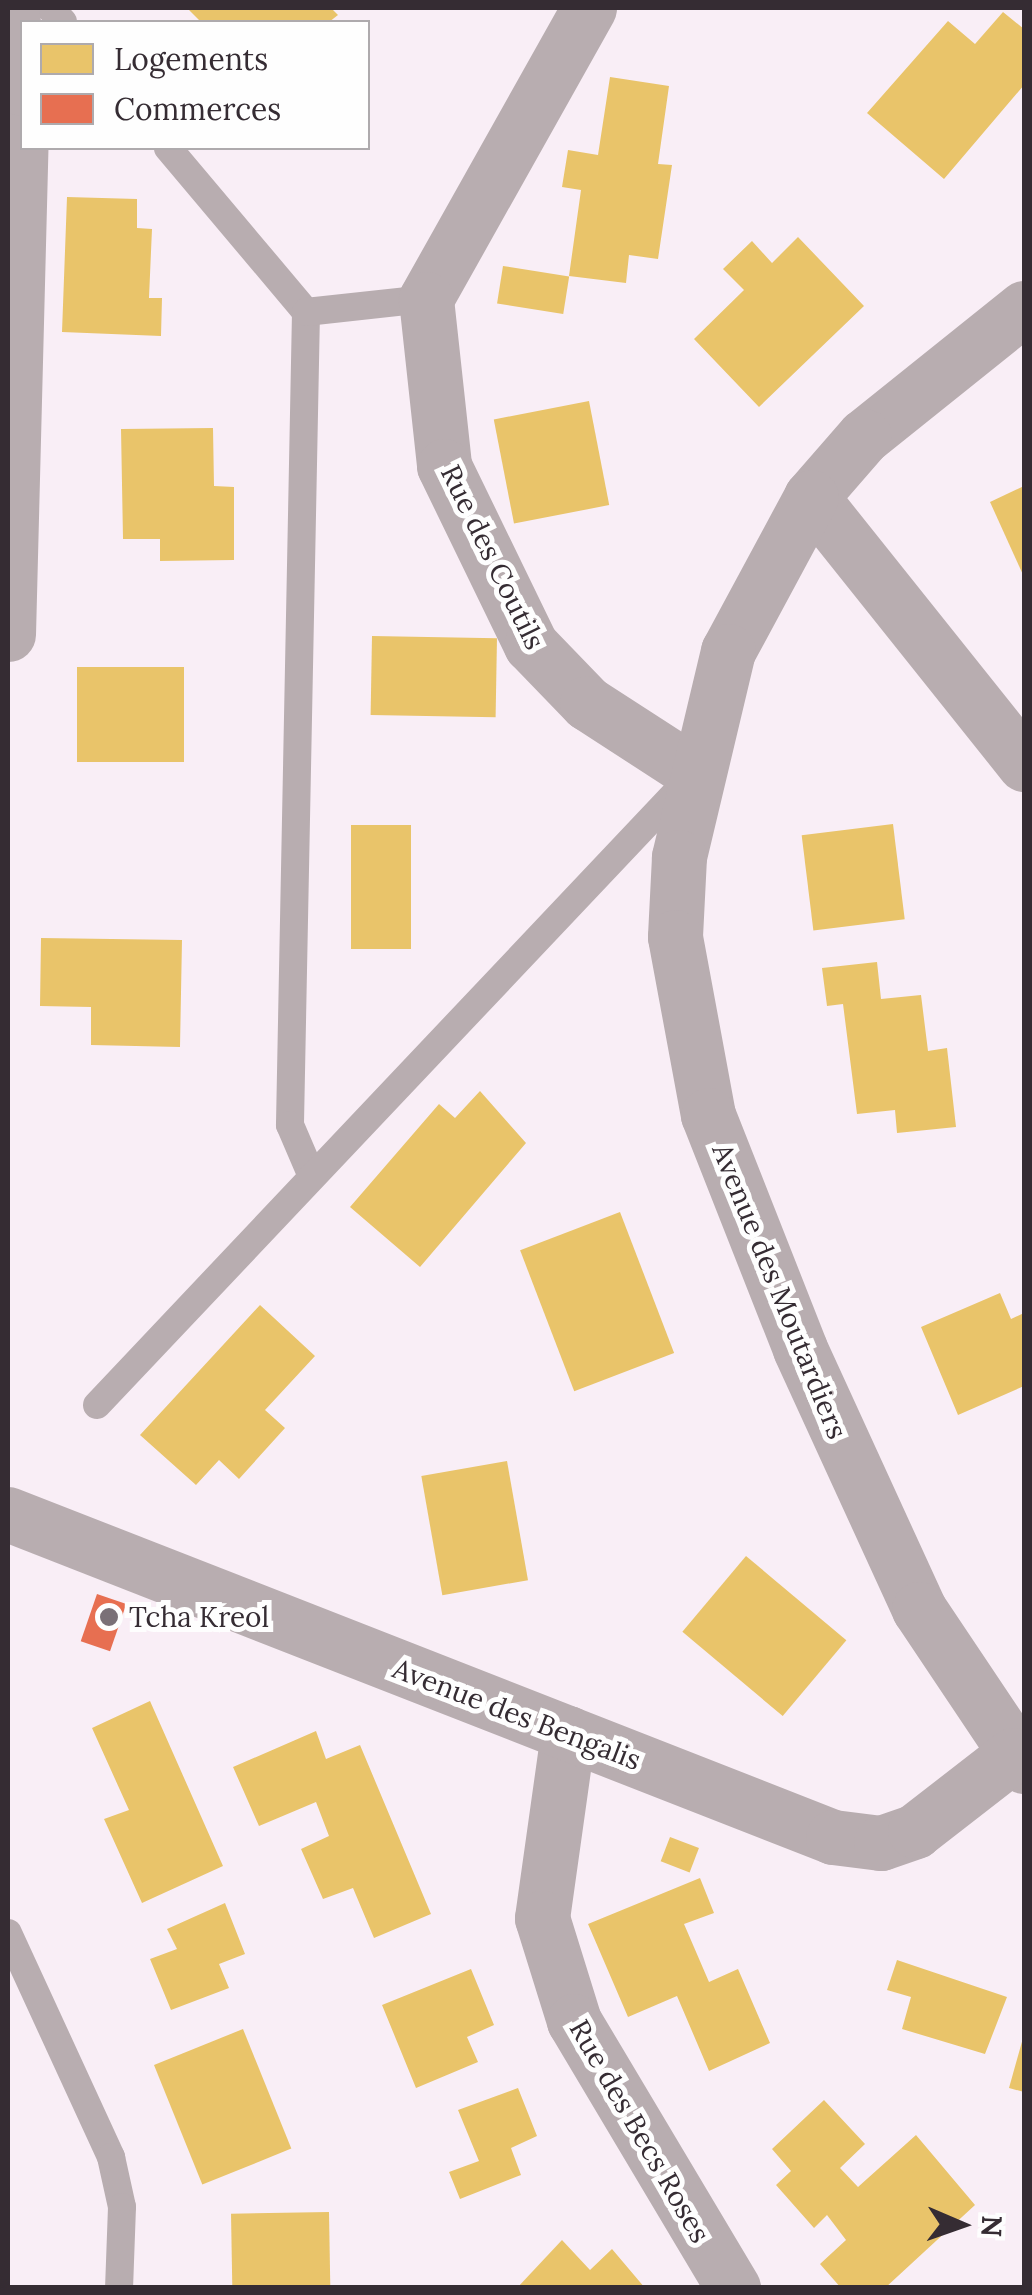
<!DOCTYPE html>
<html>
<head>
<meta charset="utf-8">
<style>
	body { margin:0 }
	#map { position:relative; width:1032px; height:2295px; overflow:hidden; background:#f9eef6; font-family:Lora,serif }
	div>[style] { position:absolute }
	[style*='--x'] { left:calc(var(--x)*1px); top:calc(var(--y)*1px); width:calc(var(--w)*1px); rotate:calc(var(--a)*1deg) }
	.homes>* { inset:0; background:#e9c46a; transform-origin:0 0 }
	.shops>* { inset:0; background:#e76f51; transform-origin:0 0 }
	.service>* { height:28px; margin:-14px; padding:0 14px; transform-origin:14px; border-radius:14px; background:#b8adb0 }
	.minor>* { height:55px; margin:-27.5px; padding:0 27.5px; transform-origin:27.5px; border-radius:27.5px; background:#b8adb0 }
	.tertiary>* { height:55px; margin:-27.5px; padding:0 27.5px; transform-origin:27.5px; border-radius:27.5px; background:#b8adb0 }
	.dots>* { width:28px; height:28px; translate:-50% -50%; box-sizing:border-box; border:5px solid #fefefe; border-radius:50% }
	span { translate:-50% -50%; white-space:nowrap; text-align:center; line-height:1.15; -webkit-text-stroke:10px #fefefe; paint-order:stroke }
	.street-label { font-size:28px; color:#352c33 }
	.poi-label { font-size:28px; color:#352c33 }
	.left { translate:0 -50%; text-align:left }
	.frame { position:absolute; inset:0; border:10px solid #352c33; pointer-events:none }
	.legend { position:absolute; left:20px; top:20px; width:350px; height:130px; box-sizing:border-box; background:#fefefe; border:2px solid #aeaaad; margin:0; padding:12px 18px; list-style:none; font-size:30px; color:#352c33 }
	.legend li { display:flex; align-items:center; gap:20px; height:50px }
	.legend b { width:50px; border:2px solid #aeaaad }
	.north { position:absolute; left:912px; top:2175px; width:100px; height:100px; -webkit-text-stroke:8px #fefefe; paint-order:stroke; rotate:92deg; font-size:28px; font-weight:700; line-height:40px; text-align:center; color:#352c33 }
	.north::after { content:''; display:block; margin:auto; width:35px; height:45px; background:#352c33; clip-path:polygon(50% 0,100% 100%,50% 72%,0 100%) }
</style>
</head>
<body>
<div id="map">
	<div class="homes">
		<div style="clip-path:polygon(187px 8px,331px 8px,338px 15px,329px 22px,201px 22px)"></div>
		<div style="clip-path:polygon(1003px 12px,1024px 29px,1024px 85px,944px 179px,867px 113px,948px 21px,975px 44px)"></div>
		<div style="clip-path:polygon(610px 77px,669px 86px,658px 164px,672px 165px,658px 259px,629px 255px,626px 283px,569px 276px,581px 190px,562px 187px,568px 150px,598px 155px)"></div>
		<div style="clip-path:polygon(67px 197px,137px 199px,137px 228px,152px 229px,149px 298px,162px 298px,161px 336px,62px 332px)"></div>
		<div style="clip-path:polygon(798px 237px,864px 306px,759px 407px,694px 339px,744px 290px,723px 269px,752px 241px,772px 263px)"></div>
		<div style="left:503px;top:266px;width:67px;height:38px;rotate:9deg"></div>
		<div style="left:589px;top:401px;width:106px;height:97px;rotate:79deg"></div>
		<div style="clip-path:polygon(213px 428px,214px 486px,234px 487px,234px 560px,160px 561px,160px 539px,123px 539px,121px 429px)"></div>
		<div style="clip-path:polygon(1024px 486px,1024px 577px,990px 502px)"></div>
		<div style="left:372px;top:636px;width:125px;height:79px;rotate:1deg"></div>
		<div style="left:77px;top:667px;width:107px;height:95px"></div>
		<div style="left:893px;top:824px;width:96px;height:92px;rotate:83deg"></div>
		<div style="left:351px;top:825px;width:60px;height:124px"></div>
		<div style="clip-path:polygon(41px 938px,182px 940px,180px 1047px,91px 1045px,91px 1007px,40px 1006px)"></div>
		<div style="clip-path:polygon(877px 962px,881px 999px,921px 995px,928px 1051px,947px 1048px,956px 1127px,897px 1133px,895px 1110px,857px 1114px,843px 1004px,827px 1006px,822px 968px)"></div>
		<div style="clip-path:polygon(480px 1091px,526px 1143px,420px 1267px,350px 1207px,439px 1104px,455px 1118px)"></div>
		<div style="left:620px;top:1212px;width:151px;height:107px;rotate:69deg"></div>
		<div style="clip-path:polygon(1000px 1293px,1011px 1319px,1024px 1313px,1024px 1386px,958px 1415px,921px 1327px)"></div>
		<div style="clip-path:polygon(260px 1305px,315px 1356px,265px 1410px,285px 1428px,239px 1479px,219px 1460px,196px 1485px,140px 1435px)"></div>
		<div style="left:507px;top:1461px;width:121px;height:87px;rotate:80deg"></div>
		<div style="left:746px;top:1556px;width:131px;height:99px;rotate:40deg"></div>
		<div style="clip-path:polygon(150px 1701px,223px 1866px,142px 1903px,104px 1819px,129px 1810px,92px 1728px)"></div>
		<div style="clip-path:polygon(316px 1731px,326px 1759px,360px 1745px,431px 1914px,374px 1938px,353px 1888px,323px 1899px,301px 1849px,329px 1836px,316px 1802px,259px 1826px,233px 1767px)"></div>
		<div style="left:670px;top:1837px;width:31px;height:26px;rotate:21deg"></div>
		<div style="clip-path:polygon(700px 1878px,714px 1913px,684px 1924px,709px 1982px,738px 1969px,770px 2043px,709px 2071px,677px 1996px,628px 2017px,588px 1924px)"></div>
		<div style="clip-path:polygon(225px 1903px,245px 1954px,219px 1964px,229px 1988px,171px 2010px,150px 1959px,177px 1949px,167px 1929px)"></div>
		<div style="clip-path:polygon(897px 1960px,1007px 1997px,985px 2054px,902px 2029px,911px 1997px,887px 1990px)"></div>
		<div style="clip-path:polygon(471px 1969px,494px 2025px,467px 2037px,478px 2062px,416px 2088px,382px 2005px)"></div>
		<div style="left:243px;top:2029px;width:129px;height:96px;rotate:68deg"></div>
		<div style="clip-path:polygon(1023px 2038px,1024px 2038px,1024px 2092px,1009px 2088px)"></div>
		<div style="clip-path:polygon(518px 2088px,537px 2136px,511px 2148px,521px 2175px,460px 2199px,449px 2172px,479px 2161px,458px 2110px)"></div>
		<div style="clip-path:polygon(824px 2100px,865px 2144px,840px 2168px,858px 2187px,916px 2135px,975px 2205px,885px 2288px,841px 2288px,820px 2264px,846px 2240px,827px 2215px,814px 2228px,776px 2185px,791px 2171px,772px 2149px)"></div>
		<div style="left:329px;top:2212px;width:76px;height:98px;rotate:89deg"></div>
		<div style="clip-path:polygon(562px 2240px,590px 2270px,612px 2249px,645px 2288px,517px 2288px)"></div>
	</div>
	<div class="shops">
		<div style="left:97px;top:1594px;width:31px;height:50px;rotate:19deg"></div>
	</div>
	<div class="service">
		<div style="--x:50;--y:8;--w:19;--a:47"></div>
		<div style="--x:168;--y:148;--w:214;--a:49.9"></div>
		<div style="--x:306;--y:312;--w:813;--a:91.13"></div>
		<div style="--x:290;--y:1125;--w:53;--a:66.8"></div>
		<div style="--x:306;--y:312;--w:121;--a:-6.2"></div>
		<div style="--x:97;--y:1405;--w:859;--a:-46.6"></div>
		<div style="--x:8;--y:1933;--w:247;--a:65.3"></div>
		<div style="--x:111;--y:2157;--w:51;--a:77.6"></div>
		<div style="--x:122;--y:2207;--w:81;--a:92.1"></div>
	</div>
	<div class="minor">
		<div style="--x:589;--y:8;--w:334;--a:119.3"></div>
		<div style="--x:426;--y:299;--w:168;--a:83.8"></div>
		<div style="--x:444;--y:466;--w:199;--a:64.1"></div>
		<div style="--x:531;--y:645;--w:81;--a:46"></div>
		<div style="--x:587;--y:703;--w:129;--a:32.9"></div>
		<div style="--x:811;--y:497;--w:342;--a:51.4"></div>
		<div style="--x:8;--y:634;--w:546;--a:-88.53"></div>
		<div style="--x:22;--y:88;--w:81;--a:-97.8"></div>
		<div style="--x:568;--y:1733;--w:187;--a:98"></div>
		<div style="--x:542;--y:1918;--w:108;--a:72.7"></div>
		<div style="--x:574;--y:2021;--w:311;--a:59.2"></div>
	</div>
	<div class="tertiary">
		<div style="--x:1024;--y:308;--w:205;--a:141.3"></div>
		<div style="--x:864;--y:436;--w:81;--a:131"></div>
		<div style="--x:811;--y:497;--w:175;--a:118.3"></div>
		<div style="--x:728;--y:651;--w:212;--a:103.4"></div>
		<div style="--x:679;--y:857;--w:80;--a:92.9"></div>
		<div style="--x:675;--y:937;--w:181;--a:79.5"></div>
		<div style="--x:708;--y:1115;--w:251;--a:68.5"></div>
		<div style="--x:800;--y:1349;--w:286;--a:65.4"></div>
		<div style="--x:919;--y:1609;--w:189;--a:56.2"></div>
		<div style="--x:8;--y:1514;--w:886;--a:21.38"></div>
		<div style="--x:833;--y:1837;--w:48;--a:7.1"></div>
		<div style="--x:881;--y:1843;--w:36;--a:-19"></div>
		<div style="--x:915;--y:1831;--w:124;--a:-37.8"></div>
	</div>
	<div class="dots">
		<div style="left:109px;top:1617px;background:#7a7077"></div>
	</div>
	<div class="street-label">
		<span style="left:493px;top:557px;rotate:64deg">Rue des Coutils</span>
		<span style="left:780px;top:1291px;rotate:68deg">Avenue des Moutardiers</span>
		<span style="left:517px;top:1714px;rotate:21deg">Avenue des Bengalis</span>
		<span style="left:640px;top:2131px;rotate:60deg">Rue des Becs Roses</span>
	</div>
	<div class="poi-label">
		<span class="left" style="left:129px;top:1617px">Tcha Kreol</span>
	</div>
	<div class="frame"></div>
	<ul class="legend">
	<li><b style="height:28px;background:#e9c46a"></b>Logements</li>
	<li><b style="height:28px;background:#e76f51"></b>Commerces</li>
	</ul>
	<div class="north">N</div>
</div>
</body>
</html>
